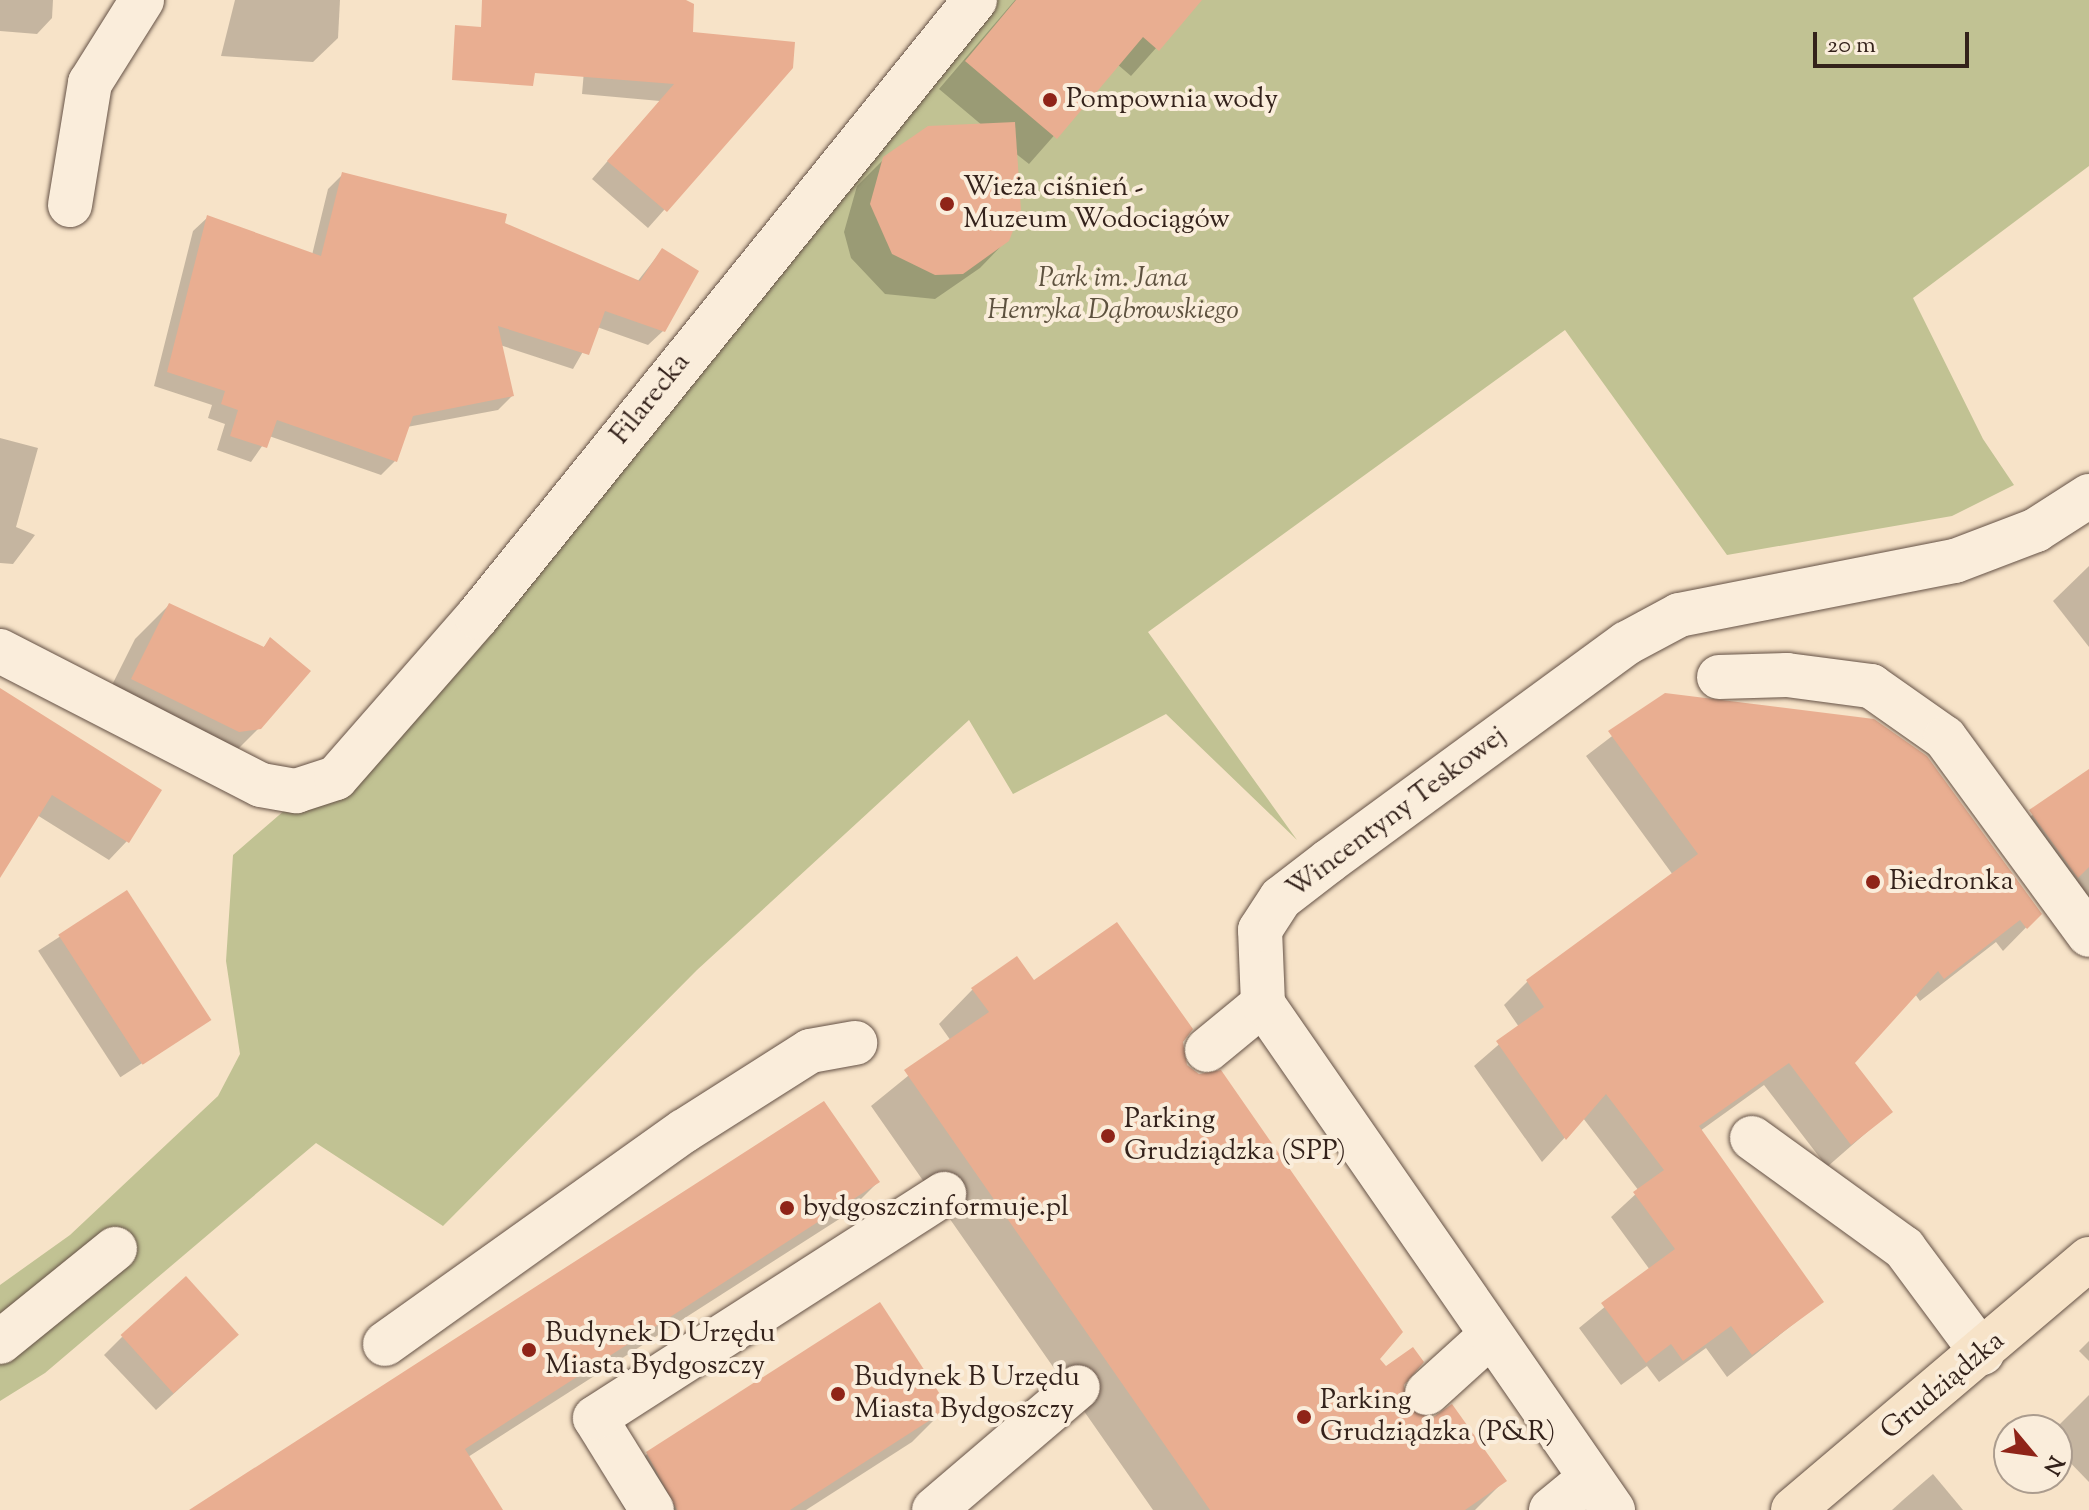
<!DOCTYPE html>
<html>
<head>
<meta charset="utf-8">
<style>
	body { margin:0 }
	#map { position:relative; width:2089px; height:1510px; overflow:hidden; background:#f7e3c8; font-family:"Sorts Mill Goudy",serif }
	div>[style] { position:absolute }
	[style*='--x'] { left:calc(var(--x)*1px); top:calc(var(--y)*1px); width:calc(var(--w)*1px); rotate:calc(var(--a)*1deg) }
	.green>* { inset:0; background:#c1c293 }
	.shadow>* { inset:0; background:#0003; transform-origin:0 0 }
	.building>* { inset:0; background:#e9ae91; transform-origin:0 0 }
	.roads { filter:drop-shadow(0 0 2px #655246) drop-shadow(0 0 2px #655246) }
	.minor>* { height:44px; margin:-22px; padding:0 22px; transform-origin:22px; border-radius:22px; background:#faeddb }
	.major>* { height:44px; margin:-22px; padding:0 22px; transform-origin:22px; border-radius:22px; background:#f7e3c8 }
	.dots>* { width:22px; height:22px; translate:-50% -50%; box-sizing:border-box; border:4px solid #faeddb; border-radius:50% }
	span { translate:-50% -50%; white-space:nowrap; text-align:center; line-height:1.15; -webkit-text-stroke:8px #faeddb; paint-order:stroke }
	.poi-label { font-size:28px; color:#34221b }
	.left { translate:0 -50%; text-align:left }
	.park-label { font-size:28px; color:#5e523f; font-style:italic }
	.street-label { font-size:28px; color:#34221b }
	.north { position:absolute; left:1993px; top:1414px; width:80px; height:80px; box-sizing:border-box; background:#faeddb; border:2px solid #ab9c8e; border-radius:50%; rotate:119deg; font-size:22px; font-weight:700; line-height:32px; text-align:center; color:#34221b }
	.north::after { content:''; display:block; margin:auto; width:28px; height:36px; background:#8f2418; clip-path:polygon(50% 0,100% 100%,50% 72%,0 100%) }
	.scale { position:absolute; left:1813px; top:32px; width:156px; height:36px; box-sizing:border-box; border:4px solid #34221b; border-top:0; padding-left:10px; font-size:24px; line-height:28px; white-space:nowrap; color:#34221b; -webkit-text-stroke:6px #faeddb; paint-order:stroke }
</style>
</head>
<body>
<div id="map">
	<div class="green">
		<div style="clip-path:polygon(975px 0,2089px 0,2089px 166px,1913px 298px,1983px 439px,2014px 485px,1952px 516px,1727px 555px,1565px 330px,1148px 632px,1297px 840px,1166px 714px,1013px 794px,969px 720px,697px 970px,443px 1226px,316px 1143px,45px 1373px,0 1401px,0 1285px,70px 1235px,218px 1096px,240px 1054px,226px 961px,233px 855px,293px 803px)"></div>
	</div>
	<div class="shadow">
		<div style="clip-path:polygon(0 0,53px 0,52px 18px,37px 34px,0 31px)"></div>
		<div style="clip-path:polygon(235px 0,340px 0,338px 38px,313px 62px,221px 56px)"></div>
		<div style="clip-path:polygon(590px 0,684px 0,691px 34px,791px 67px,648px 228px,592px 179px,660px 101px,582px 94px)"></div>
		<div style="clip-path:polygon(1015px 0,1199px 0,1131px 76px,1117px 64px,1029px 164px,1015px 153px,1007px 240px,980px 268px,935px 299px,885px 294px,851px 258px,844px 232px,857px 186px,884px 159px,983px 126px,939px 89px)"></div>
		<div style="clip-path:polygon(343px 174px,503px 224px,637px 282px,662px 250px,663px 331px,648px 345px,597px 327px,573px 369px,500px 345px,512px 396px,498px 410px,407px 427px,395px 461px,381px 475px,269px 436px,251px 462px,217px 450px,225px 424px,208px 418px,212px 405px,154px 386px,193px 231px,208px 217px,312px 255px,328px 189px)"></div>
		<div style="clip-path:polygon(0 438px,38px 448px,16px 527px,35px 535px,13px 564px,0 563px)"></div>
		<div style="clip-path:polygon(2089px 566px,2089px 647px,2053px 601px)"></div>
		<div style="clip-path:polygon(169px 605px,262px 649px,270px 640px,259px 728px,224px 763px,98px 713px,135px 639px)"></div>
		<div style="clip-path:polygon(0 690px,127px 841px,109px 860px,37px 815px,0 874px)"></div>
		<div style="clip-path:polygon(1666px 695px,2040px 913px,2003px 951px,1996px 942px,1920px 1001px,1915px 994px,1852px 1063px,1890px 1112px,1827px 1167px,1764px 1085px,1700px 1131px,1821px 1302px,1727px 1377px,1706px 1348px,1659px 1382px,1647px 1366px,1621px 1385px,1579px 1328px,1650px 1270px,1611px 1217px,1639px 1191px,1583px 1118px,1542px 1162px,1474px 1066px,1519px 1027px,1504px 1005px,1527px 982px,1673px 875px,1586px 756px)"></div>
		<div style="clip-path:polygon(2089px 771px,2089px 945px,2008px 834px)"></div>
		<div style="left:127px;top:893px;width:151px;height:106px;rotate:57deg"></div>
		<div style="clip-path:polygon(1033px 983px,1181px 1041px,1185px 1066px,1377px 1359px,1401px 1384px,1406px 1411px,1504px 1481px,1475px 1510px,1153px 1510px,871px 1106px,951px 1041px,939px 1024px,972px 990px)"></div>
		<div style="clip-path:polygon(878px 1182px,844px 1216px,468px 1457px,501px 1510px,193px 1510px)"></div>
		<div style="clip-path:polygon(880px 1304px,946px 1408px,912px 1442px,806px 1510px,625px 1510px,613px 1488px,647px 1454px)"></div>
		<div style="clip-path:polygon(122px 1337px,219px 1352px,156px 1410px,104px 1355px)"></div>
		<div style="clip-path:polygon(2089px 1341px,2089px 1361px,2079px 1351px)"></div>
		<div style="clip-path:polygon(2089px 1395px,2089px 1482px,2057px 1449px,2054px 1430px)"></div>
		<div style="clip-path:polygon(1933px 1474px,1963px 1510px,1892px 1510px,1903px 1500px)"></div>
	</div>
	<div class="building">
		<div style="clip-path:polygon(482px 0,686px 0,694px 4px,693px 32px,795px 42px,793px 68px,667px 212px,607px 161px,674px 84px,535px 73px,533px 86px,452px 80px,455px 25px,481px 27px)"></div>
		<div style="clip-path:polygon(1016px 0,1202px 0,1159px 51px,1143px 37px,1057px 139px,965px 61px)"></div>
		<div style="clip-path:polygon(1015px 122px,1021px 210px,1009px 241px,963px 274px,935px 275px,892px 254px,870px 204px,883px 157px,928px 126px)"></div>
		<div style="clip-path:polygon(342px 172px,507px 214px,505px 223px,640px 281px,662px 248px,699px 271px,665px 332px,605px 311px,589px 355px,498px 326px,514px 396px,413px 416px,397px 462px,277px 420px,267px 448px,230px 436px,238px 410px,221px 404px,225px 391px,167px 372px,207px 215px,321px 256px)"></div>
		<div style="clip-path:polygon(169px 603px,264px 647px,270px 637px,311px 671px,261px 729px,239px 732px,131px 679px)"></div>
		<div style="clip-path:polygon(0 688px,162px 790px,129px 843px,52px 795px,0 878px)"></div>
		<div style="clip-path:polygon(1665px 693px,1874px 719px,1927px 756px,2042px 914px,2027px 929px,2020px 920px,1944px 979px,1938px 971px,1855px 1063px,1893px 1112px,1851px 1145px,1789px 1063px,1699px 1126px,1824px 1302px,1752px 1355px,1731px 1326px,1683px 1361px,1671px 1344px,1646px 1363px,1601px 1303px,1675px 1249px,1633px 1192px,1664px 1170px,1606px 1094px,1566px 1140px,1496px 1041px,1544px 1007px,1526px 980px,1698px 854px,1608px 731px)"></div>
		<div style="clip-path:polygon(2089px 769px,2089px 867px,2078px 878px,2029px 810px)"></div>
		<div style="left:127px;top:890px;width:155px;height:82px;rotate:57deg"></div>
		<div style="clip-path:polygon(1117px 922px,1193px 1029px,1183px 1042px,1187px 1065px,1199px 1074px,1221px 1070px,1403px 1332px,1380px 1359px,1386px 1366px,1413px 1347px,1424px 1362px,1404px 1385px,1408px 1409px,1432px 1418px,1452px 1404px,1507px 1481px,1465px 1510px,1210px 1510px,904px 1070px,989px 1012px,971px 988px,1017px 956px,1034px 980px)"></div>
		<div style="clip-path:polygon(824px 1101px,880px 1182px,465px 1449px,503px 1510px,189px 1510px)"></div>
		<div style="left:186px;top:1276px;width:79px;height:88px;rotate:48deg"></div>
		<div style="clip-path:polygon(880px 1302px,949px 1408px,790px 1510px,677px 1510px,646px 1452px)"></div>
	</div>
	<div class="roads">
		<div class="minor">
			<div style="--x:70;--y:205;--w:124;--a:-80.7"></div>
			<div style="--x:90;--y:83;--w:98;--a:-57.9"></div>
			<div style="--x:0;--y:651;--w:293;--a:27.2"></div>
			<div style="--x:261;--y:785;--w:36;--a:10"></div>
			<div style="--x:296;--y:791;--w:42;--a:-18"></div>
			<div style="--x:336;--y:778;--w:214;--a:-48.8"></div>
			<div style="--x:477;--y:617;--w:793;--a:-51.09"></div>
			<div style="--x:1719;--y:677;--w:68;--a:-1.7"></div>
			<div style="--x:1787;--y:675;--w:85;--a:7.5"></div>
			<div style="--x:1871;--y:686;--w:90;--a:35.1"></div>
			<div style="--x:1945;--y:738;--w:244;--a:53.8"></div>
			<div style="--x:1207;--y:1050;--w:72;--a:-39.4"></div>
			<div style="--x:1752;--y:1138;--w:188;--a:35.9"></div>
			<div style="--x:1904;--y:1248;--w:131;--a:53.4"></div>
			<div style="--x:0;--y:1342;--w:148;--a:-39"></div>
			<div style="--x:385;--y:1344;--w:367;--a:-35.5"></div>
			<div style="--x:684;--y:1131;--w:149;--a:-32.4"></div>
			<div style="--x:810;--y:1051;--w:46;--a:-10.1"></div>
			<div style="--x:1427;--y:1393;--w:86;--a:-42.2"></div>
			<div style="--x:652;--y:1510;--w:108;--a:-121.8"></div>
			<div style="--x:595;--y:1418;--w:415;--a:-32.7"></div>
			<div style="--x:934;--y:1510;--w:189;--a:-40.5"></div>
			<div style="--x:1551;--y:1510;--w:50;--a:-39.4"></div>
			<div style="--x:1613;--y:1510;--w:615;--a:-124.67"></div>
			<div style="--x:1263;--y:1004;--w:74;--a:-92.3"></div>
			<div style="--x:1260;--y:930;--w:38;--a:-57"></div>
			<div style="--x:1281;--y:898;--w:61;--a:-37.6"></div>
			<div style="--x:1329;--y:861;--w:369;--a:-36.2"></div>
			<div style="--x:1627;--y:643;--w:59;--a:-28.3"></div>
			<div style="--x:1679;--y:615;--w:281;--a:-11.1"></div>
			<div style="--x:1955;--y:561;--w:87;--a:-20.9"></div>
			<div style="--x:2036;--y:530;--w:63;--a:-32.7"></div>
		</div>
		<div class="major">
			<div style="--x:1793;--y:1510;--w:388;--a:-40.3"></div>
		</div>
	</div>
	<div class="dots">
		<div style="left:1050px;top:100px;background:#8f2418"></div>
		<div style="left:947px;top:204px;background:#8f2418"></div>
		<div style="left:1873px;top:882px;background:#8f2418"></div>
		<div style="left:1108px;top:1136px;background:#8f2418"></div>
		<div style="left:787px;top:1208px;background:#8f2418"></div>
		<div style="left:529px;top:1350px;background:#8f2418"></div>
		<div style="left:838px;top:1394px;background:#8f2418"></div>
		<div style="left:1304px;top:1417px;background:#8f2418"></div>
	</div>
	<div class="poi-label">
		<span class="left" style="left:1066px;top:100px">Pompownia wody</span>
		<span class="left" style="left:963px;top:204px">Wieża ciśnień -<br>Muzeum Wodociągów</span>
		<span class="left" style="left:1889px;top:882px">Biedronka</span>
		<span class="left" style="left:1124px;top:1136px">Parking<br>Grudziądzka (SPP)</span>
		<span class="left" style="left:803px;top:1208px">bydgoszczinformuje.pl</span>
		<span class="left" style="left:545px;top:1350px">Budynek D Urzędu<br>Miasta Bydgoszczy</span>
		<span class="left" style="left:854px;top:1394px">Budynek B Urzędu<br>Miasta Bydgoszczy</span>
		<span class="left" style="left:1320px;top:1417px">Parking<br>Grudziądzka (P&amp;R)</span>
	</div>
	<div class="park-label">
		<span style="left:1113px;top:295px">Park im. Jana<br>Henryka Dąbrowskiego</span>
	</div>
	<div class="street-label">
		<span style="left:651px;top:399px;rotate:-51deg">Filarecka</span>
		<span style="left:1397px;top:813px;rotate:-37deg">Wincentyny Teskowej</span>
		<span style="left:1943px;top:1386px;rotate:-40deg">Grudziądzka</span>
	</div>
	<div class="north">N</div>
	<div class="scale">20 m</div>
</div>
</body>
</html>
